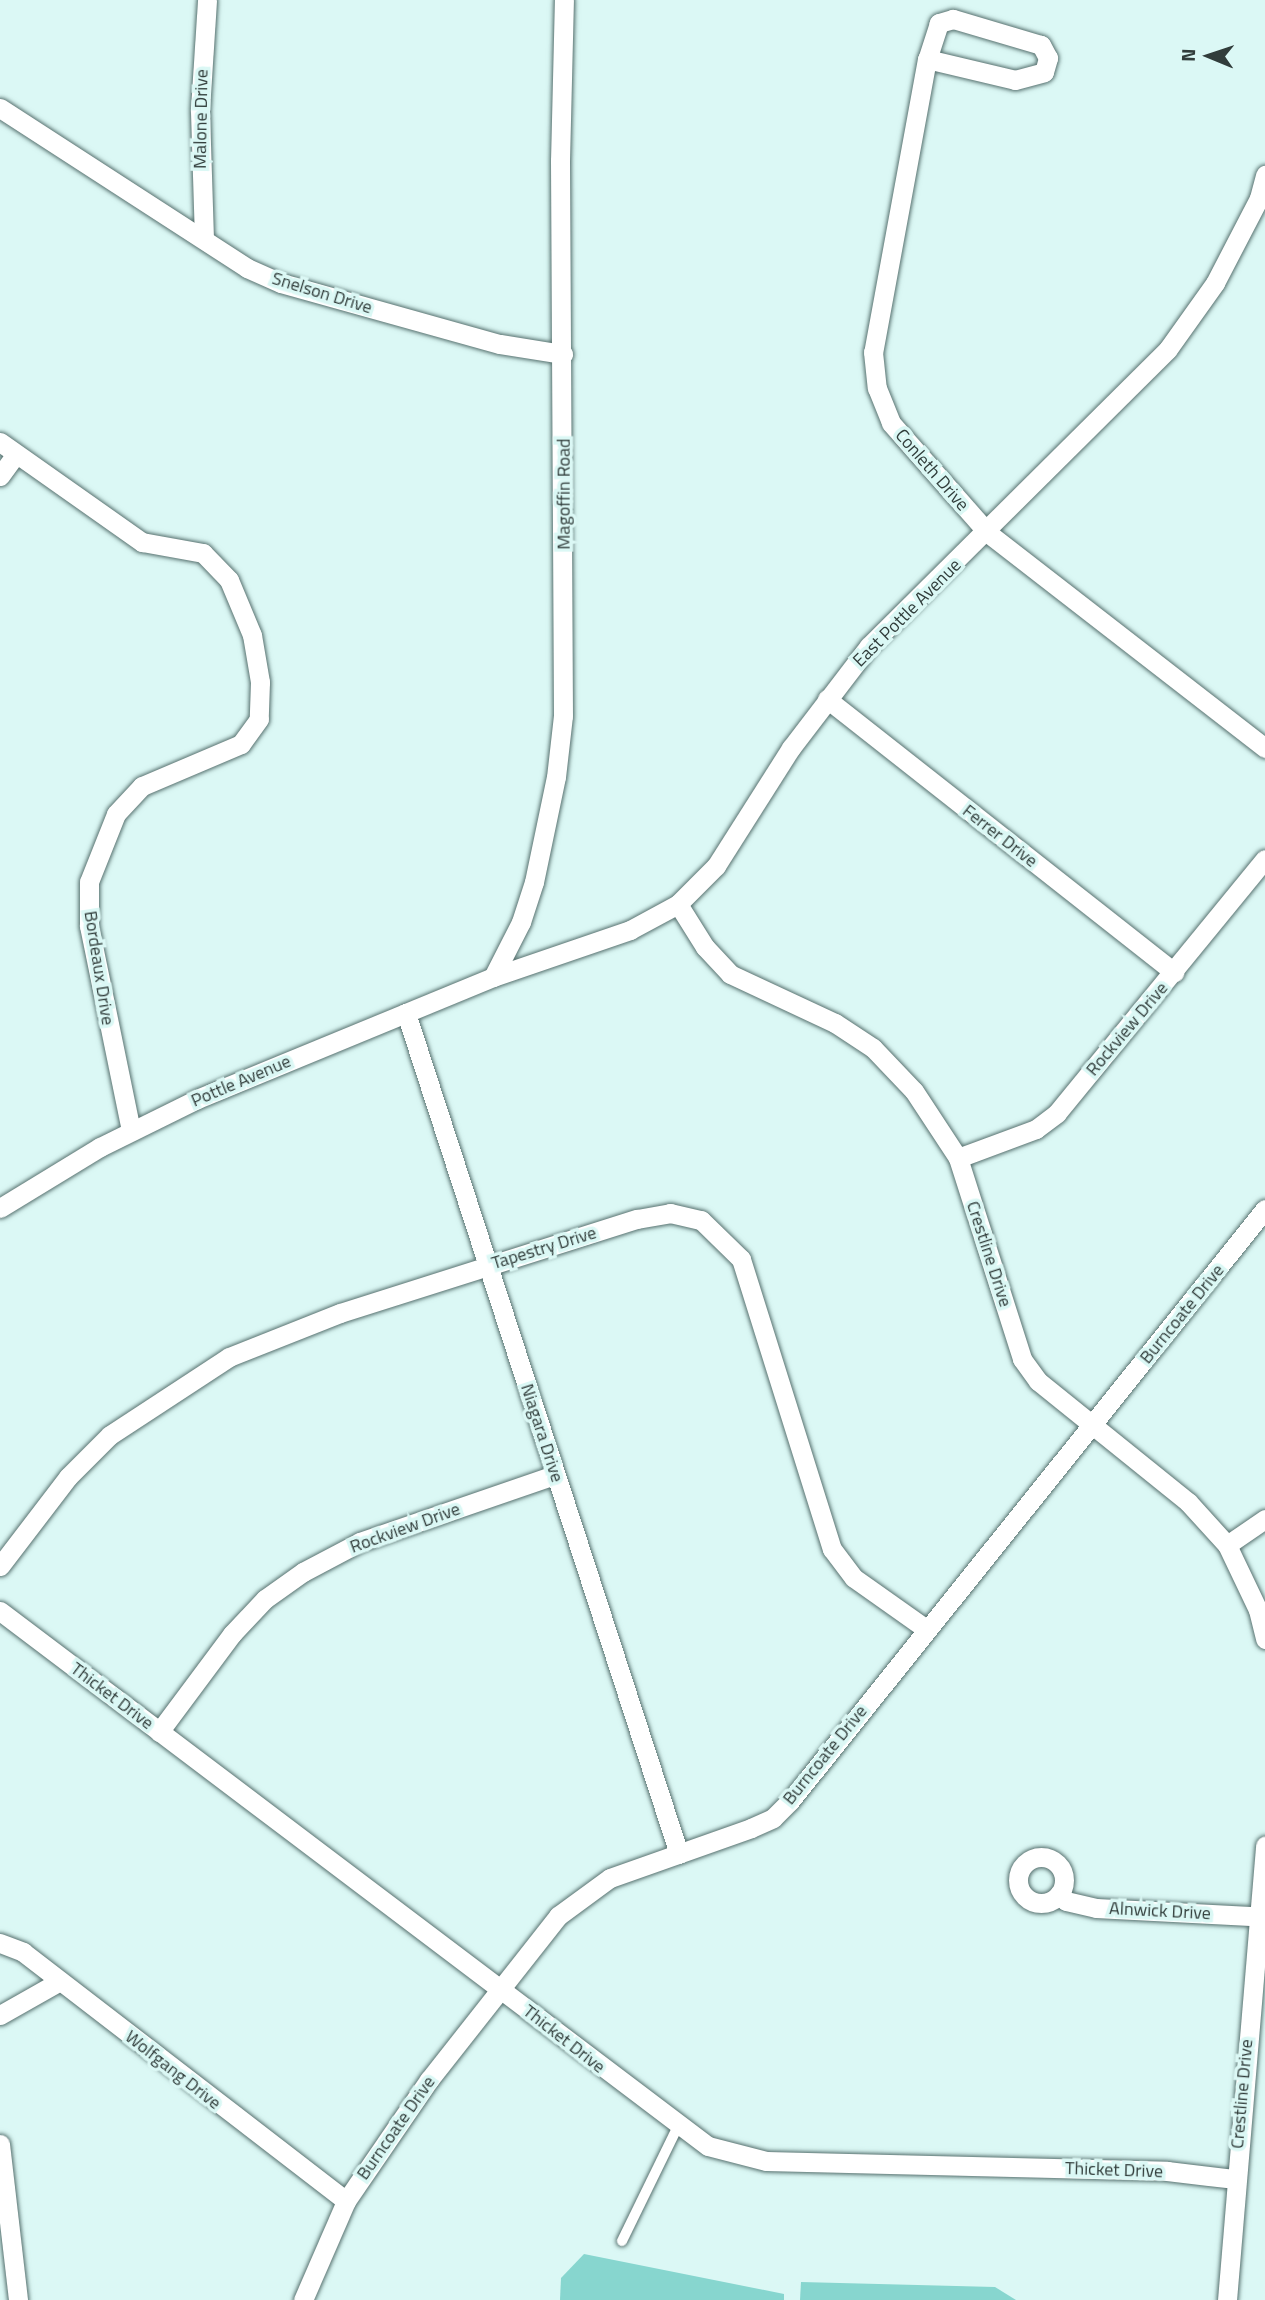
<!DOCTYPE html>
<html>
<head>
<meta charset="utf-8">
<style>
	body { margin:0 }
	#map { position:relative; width:1265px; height:2300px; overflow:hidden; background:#dbf8f5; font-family:"Titillium Web",sans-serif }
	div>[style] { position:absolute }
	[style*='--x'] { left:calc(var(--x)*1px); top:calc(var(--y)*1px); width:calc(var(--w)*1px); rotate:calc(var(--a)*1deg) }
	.green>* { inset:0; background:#87d6cf }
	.roads { filter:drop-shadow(0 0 2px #57716f) drop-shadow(0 0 2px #57716f) }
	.service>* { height:10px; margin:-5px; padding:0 5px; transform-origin:5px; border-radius:5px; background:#fff }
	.minor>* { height:19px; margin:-9.5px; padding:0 9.5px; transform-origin:9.5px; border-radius:9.5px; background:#fff }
	.minor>.ring { margin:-9.5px; padding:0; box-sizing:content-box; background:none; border:19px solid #fff; border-radius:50% }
	span { translate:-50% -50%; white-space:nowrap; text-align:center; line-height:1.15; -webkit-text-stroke:7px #dbf8f5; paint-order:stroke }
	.street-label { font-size:18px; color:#313d3b }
	.north { position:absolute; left:1174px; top:21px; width:70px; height:70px; -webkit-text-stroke:5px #dbf8f5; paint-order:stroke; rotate:272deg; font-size:19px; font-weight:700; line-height:28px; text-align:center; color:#313d3b }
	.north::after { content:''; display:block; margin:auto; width:24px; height:32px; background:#313d3b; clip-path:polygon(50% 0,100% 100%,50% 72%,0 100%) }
</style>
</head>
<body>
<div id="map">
	<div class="green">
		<div style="clip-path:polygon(584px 2254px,784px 2294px,784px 2300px,560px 2300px,561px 2278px)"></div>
		<div style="clip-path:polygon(801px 2282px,995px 2287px,1016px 2300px,800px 2300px)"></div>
	</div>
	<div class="roads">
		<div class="service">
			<div style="--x:622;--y:2241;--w:126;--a:-64"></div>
		</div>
		<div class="minor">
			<div style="--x:927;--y:59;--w:90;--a:13.4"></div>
			<div style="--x:1015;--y:80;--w:30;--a:-15"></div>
			<div style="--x:1044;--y:72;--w:15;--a:-74"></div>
			<div style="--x:1048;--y:58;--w:15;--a:-118"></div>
			<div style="--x:1041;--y:45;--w:92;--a:-163.5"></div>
			<div style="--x:953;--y:19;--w:15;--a:164"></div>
			<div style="--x:939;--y:23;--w:38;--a:108"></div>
			<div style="--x:927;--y:59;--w:298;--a:100.4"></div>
			<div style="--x:873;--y:352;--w:36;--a:84"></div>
			<div style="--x:877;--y:388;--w:38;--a:68"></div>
			<div style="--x:891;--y:423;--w:147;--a:48.6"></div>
			<div style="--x:988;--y:533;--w:351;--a:37.8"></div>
			<div style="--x:0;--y:108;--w:294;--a:32.9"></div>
			<div style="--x:247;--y:268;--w:37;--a:24"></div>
			<div style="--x:281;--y:283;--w:227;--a:15.6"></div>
			<div style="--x:500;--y:344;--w:64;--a:9"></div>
			<div style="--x:204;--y:239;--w:130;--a:-91.8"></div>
			<div style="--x:200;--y:109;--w:109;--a:-86.3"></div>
			<div style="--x:0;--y:442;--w:174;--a:35.2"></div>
			<div style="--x:142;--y:542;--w:62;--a:10.2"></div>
			<div style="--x:203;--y:553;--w:37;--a:46"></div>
			<div style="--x:229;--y:580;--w:60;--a:67.3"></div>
			<div style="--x:252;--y:635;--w:48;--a:80.3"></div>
			<div style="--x:260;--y:682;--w:37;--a:92"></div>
			<div style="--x:259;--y:719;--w:31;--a:126"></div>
			<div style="--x:241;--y:744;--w:108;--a:157"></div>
			<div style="--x:142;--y:786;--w:38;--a:133"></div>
			<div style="--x:116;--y:814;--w:73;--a:111.7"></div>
			<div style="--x:89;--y:882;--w:44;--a:90"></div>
			<div style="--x:89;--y:926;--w:209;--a:78.4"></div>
			<div style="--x:0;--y:476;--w:27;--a:-54"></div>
			<div style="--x:827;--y:699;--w:442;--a:38.2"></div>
			<div style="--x:678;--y:904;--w:51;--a:57.9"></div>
			<div style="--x:705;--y:947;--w:37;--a:47"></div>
			<div style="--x:730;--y:974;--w:116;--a:25"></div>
			<div style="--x:835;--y:1023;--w:45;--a:33.3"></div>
			<div style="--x:873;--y:1048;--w:59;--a:46.4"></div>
			<div style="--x:914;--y:1091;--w:80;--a:56.7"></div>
			<div style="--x:958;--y:1158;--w:211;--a:72.3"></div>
			<div style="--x:1022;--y:1359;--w:27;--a:54"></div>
			<div style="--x:1038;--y:1381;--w:193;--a:38.9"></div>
			<div style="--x:1188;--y:1502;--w:58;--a:47.8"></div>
			<div style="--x:1227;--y:1545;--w:72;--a:64.5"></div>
			<div style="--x:1258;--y:1610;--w:30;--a:76"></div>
			<div style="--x:493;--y:977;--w:62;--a:-63"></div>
			<div style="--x:521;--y:922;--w:42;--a:-72"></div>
			<div style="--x:534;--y:882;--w:107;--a:-78.2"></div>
			<div style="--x:556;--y:777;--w:61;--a:-83.5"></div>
			<div style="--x:563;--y:716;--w:555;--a:-90.31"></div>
			<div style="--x:560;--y:161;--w:161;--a:-88.6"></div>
			<div style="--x:406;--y:1013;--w:884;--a:72.02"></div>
			<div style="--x:958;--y:1158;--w:83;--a:-20.4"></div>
			<div style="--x:1036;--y:1129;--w:26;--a:-37"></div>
			<div style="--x:1057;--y:1113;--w:328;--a:-50.7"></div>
			<div style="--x:0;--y:1208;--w:117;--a:-31.4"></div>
			<div style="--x:100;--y:1147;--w:108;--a:-26.3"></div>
			<div style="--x:197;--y:1099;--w:320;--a:-22.4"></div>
			<div style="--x:493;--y:977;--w:145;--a:-18.9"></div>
			<div style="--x:630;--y:930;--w:55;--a:-28.4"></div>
			<div style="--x:678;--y:904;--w:54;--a:-45"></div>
			<div style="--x:716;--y:866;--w:140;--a:-57.6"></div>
			<div style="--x:791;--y:748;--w:128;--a:-52.6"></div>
			<div style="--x:869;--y:646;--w:421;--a:-44.8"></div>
			<div style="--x:1168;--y:349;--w:81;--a:-54.5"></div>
			<div style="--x:1215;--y:283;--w:96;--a:-62.6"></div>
			<div style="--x:1259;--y:198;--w:24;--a:-75"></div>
			<div style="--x:1227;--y:1545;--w:46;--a:-34.4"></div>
			<div style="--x:0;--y:1566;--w:112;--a:-52.6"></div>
			<div style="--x:68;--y:1477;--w:59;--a:-45"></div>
			<div style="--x:110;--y:1435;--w:142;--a:-33.2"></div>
			<div style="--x:229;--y:1357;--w:119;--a:-21.6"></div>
			<div style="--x:340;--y:1313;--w:312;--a:-17.6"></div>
			<div style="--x:637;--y:1219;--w:34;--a:-10"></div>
			<div style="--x:670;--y:1213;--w:32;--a:13"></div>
			<div style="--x:701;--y:1220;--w:56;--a:44.3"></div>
			<div style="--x:741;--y:1259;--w:304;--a:72.6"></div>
			<div style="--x:832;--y:1549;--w:36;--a:53"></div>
			<div style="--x:854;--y:1578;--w:88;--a:35.3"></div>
			<div style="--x:0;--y:1611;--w:887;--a:37.08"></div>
			<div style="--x:708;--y:2146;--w:60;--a:14.5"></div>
			<div style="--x:766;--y:2161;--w:401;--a:1.4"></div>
			<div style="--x:1167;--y:2171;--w:67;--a:6.8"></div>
			<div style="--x:159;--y:1732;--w:122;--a:-53.3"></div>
			<div style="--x:232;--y:1634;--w:48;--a:-46.7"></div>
			<div style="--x:265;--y:1599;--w:47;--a:-35.4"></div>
			<div style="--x:303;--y:1572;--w:64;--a:-27.8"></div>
			<div style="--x:360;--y:1542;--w:206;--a:-19"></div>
			<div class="ring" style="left:1018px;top:1857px;width:27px;height:27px"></div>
			<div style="--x:1059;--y:1894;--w:10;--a:45"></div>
			<div style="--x:1066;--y:1901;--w:31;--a:13"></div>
			<div style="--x:1096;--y:1908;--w:169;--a:3"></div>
			<div style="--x:0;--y:1943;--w:25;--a:21"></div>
			<div style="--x:23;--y:1952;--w:408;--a:37.6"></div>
			<div style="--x:0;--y:2015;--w:69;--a:-29.5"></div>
			<div style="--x:0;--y:2144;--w:157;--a:83.4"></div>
			<div style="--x:303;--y:2300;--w:108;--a:-66.5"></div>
			<div style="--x:346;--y:2201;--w:147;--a:-55.6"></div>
			<div style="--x:429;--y:2080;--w:209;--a:-51.8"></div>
			<div style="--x:558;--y:1916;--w:64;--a:-36.2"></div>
			<div style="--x:610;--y:1878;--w:150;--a:-19.5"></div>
			<div style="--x:751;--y:1828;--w:24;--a:-24"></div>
			<div style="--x:773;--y:1818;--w:24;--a:-45"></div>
			<div style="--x:790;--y:1801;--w:759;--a:-51.26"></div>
			<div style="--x:1227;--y:2300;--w:456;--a:-85.2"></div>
		</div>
	</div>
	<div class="street-label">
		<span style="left:201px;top:119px;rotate:-89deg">Malone Drive</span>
		<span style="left:322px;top:293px;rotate:17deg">Snelson Drive</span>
		<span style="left:932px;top:470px;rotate:49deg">Conleth Drive</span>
		<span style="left:564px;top:494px;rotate:-90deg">Magoffin Road</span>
		<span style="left:907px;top:613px;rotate:-45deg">East Pottle Avenue</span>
		<span style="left:1000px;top:836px;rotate:38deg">Ferrer Drive</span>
		<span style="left:99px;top:968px;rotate:81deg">Bordeaux Drive</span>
		<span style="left:1127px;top:1029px;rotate:-50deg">Rockview Drive</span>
		<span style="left:241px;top:1081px;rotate:-23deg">Pottle Avenue</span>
		<span style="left:544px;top:1248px;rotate:-17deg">Tapestry Drive</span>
		<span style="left:989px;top:1254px;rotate:72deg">Crestline Drive</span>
		<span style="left:1182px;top:1314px;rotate:-51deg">Burncoate Drive</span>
		<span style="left:542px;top:1433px;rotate:72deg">Niagara Drive</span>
		<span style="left:405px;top:1528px;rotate:-20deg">Rockview Drive</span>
		<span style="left:112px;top:1696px;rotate:37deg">Thicket Drive</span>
		<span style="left:825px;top:1755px;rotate:-51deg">Burncoate Drive</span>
		<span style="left:1160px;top:1911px;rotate:3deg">Alnwick Drive</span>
		<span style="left:564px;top:2039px;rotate:38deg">Thicket Drive</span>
		<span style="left:173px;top:2070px;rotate:38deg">Wolfgang Drive</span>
		<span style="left:1242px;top:2094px;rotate:-85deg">Crestline Drive</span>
		<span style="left:396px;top:2128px;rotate:-55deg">Burncoate Drive</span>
		<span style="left:1114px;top:2170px;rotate:2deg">Thicket Drive</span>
	</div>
	<div class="north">N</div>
</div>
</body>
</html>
